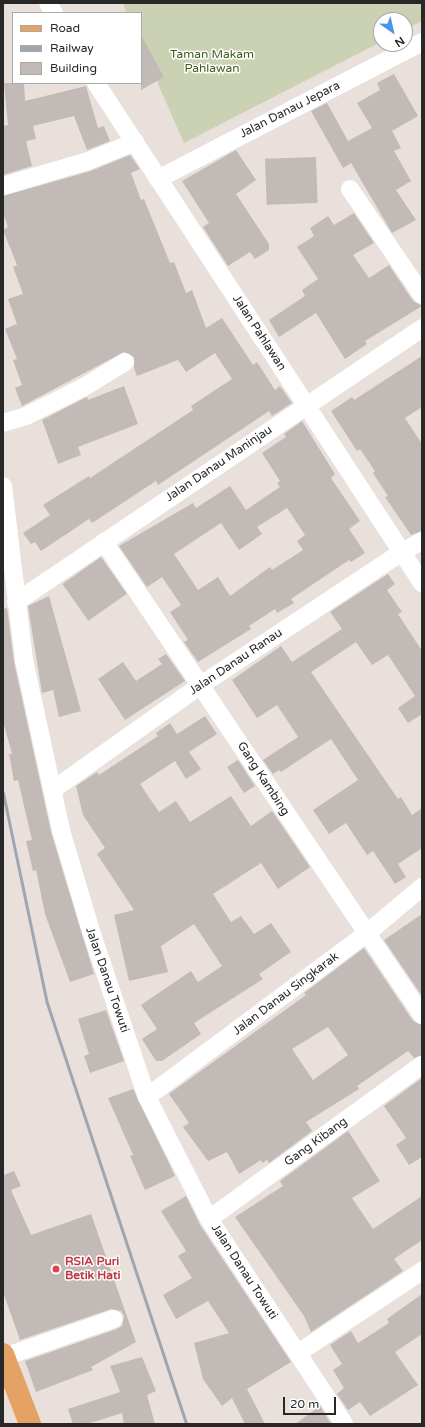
<!DOCTYPE html>
<html>
<head>
<meta charset="utf-8">
<style>
	body { margin:0 }
	#map { position:relative; width:425px; height:1427px; overflow:hidden; background:#e9dfdb; font-family:"Varela Round",sans-serif }
	div>[style] { position:absolute }
	[style*='--x'] { left:calc(var(--x)*1px); top:calc(var(--y)*1px); width:calc(var(--w)*1px); rotate:calc(var(--a)*1deg) }
	.cemetery>* { inset:0; background:#cbd2b3 }
	.building>* { inset:0; background:#c2bab6; transform-origin:0 0 }
	.minor>* { height:18px; margin:-9px; padding:0 9px; transform-origin:9px; border-radius:9px; background:#fff }
	.major>* { height:22px; margin:-11px; padding:0 11px; transform-origin:11px; border-radius:11px; background:#e4a265 }
	.rail>* { height:3px; margin:-1.5px; padding:0 1.5px; transform-origin:1.5px; border-radius:1.5px; background:#9ea6b1 }
	.dots>* { width:11px; height:11px; translate:-50% -50%; box-sizing:border-box; border:2px solid #fff; border-radius:50% }
	span { translate:-50% -50%; white-space:nowrap; text-align:center; line-height:1.15; -webkit-text-stroke:3px #fff; paint-order:stroke }
	.park-label { font-size:12px; color:#3e5e1f }
	.street-label { font-size:12px; color:#282828 }
	.health-label { font-size:12px; color:#be3a42; font-weight:700 }
	.left { translate:0 -50%; text-align:left }
	.frame { position:absolute; inset:0; border:4px solid #282828; pointer-events:none }
	.legend { position:absolute; left:12px; top:12px; width:130px; height:72px; box-sizing:border-box; background:#fff; border:1px solid #a9a9a9; margin:0; padding:5px 7px; list-style:none; font-size:12px; color:#282828 }
	.legend li { display:flex; align-items:center; gap:8px; height:20px }
	.legend b { width:20px; border:1px solid #a9a9a9 }
	.north { position:absolute; left:373px; top:12px; width:40px; height:40px; box-sizing:border-box; background:#fff; border:1px solid #a9a9a9; border-radius:50%; rotate:146deg; font-size:11px; font-weight:700; line-height:16px; text-align:center; color:#282828 }
	.north::after { content:''; display:block; margin:auto; width:14px; height:18px; background:#4894ea; clip-path:polygon(50% 0,100% 100%,50% 72%,0 100%) }
	.scale { position:absolute; left:283px; top:1397px; width:53px; height:18px; box-sizing:border-box; border:2px solid #282828; border-top:0; padding-left:5px; font-size:12px; line-height:14px; white-space:nowrap; color:#282828; -webkit-text-stroke:3px #fff; paint-order:stroke }
</style>
</head>
<body>
<div id="map">
	<div class="cemetery">
		<div style="clip-path:polygon(123px 3px,422px 3px,422px 21px,405px 30px,405px 20px,381px 20px,381px 42px,184px 143px,141px 45px,141px 13px,127px 13px)"></div>
	</div>
	<div class="building">
		<div style="clip-path:polygon(141px 35px,164px 77px,141px 90px)"></div>
		<div style="clip-path:polygon(394px 74px,418px 116px,392px 131px,401px 148px,394px 151px,411px 181px,396px 190px,416px 220px,392px 233px,351px 163px,343px 168px,311px 111px,327px 103px,348px 141px,372px 128px,357px 103px,380px 90px,377px 83px)"></div>
		<div style="clip-path:polygon(4px 83px,24px 83px,25px 101px,86px 86px,98px 128px,104px 126px,110px 141px,87px 150px,74px 116px,33px 126px,36px 139px,26px 141px,32px 166px,3px 175px,3px 126px,8px 125px)"></div>
		<div style="clip-path:polygon(236px 150px,256px 180px,236px 194px,269px 244px,269px 250px,255px 259px,250px 252px,228px 266px,203px 227px,209px 223px,182px 181px)"></div>
		<div style="clip-path:polygon(130px 155px,140px 169px,131px 173px,141px 200px,144px 199px,170px 263px,174px 262px,186px 293px,192px 290px,206px 328px,222px 318px,253px 365px,257px 362px,275px 390px,280px 386px,292px 403px,272px 416px,269px 411px,158px 485px,156px 481px,92px 523px,89px 519px,41px 551px,35px 542px,31px 544px,23px 533px,50px 515px,43px 505px,89px 476px,90px 478px,193px 410px,191px 406px,232px 379px,215px 353px,186px 372px,178px 360px,137px 376px,134px 368px,134px 357px,124px 352px,22px 406px,15px 388px,22px 385px,13px 360px,17px 359px,5px 329px,17px 324px,8px 299px,23px 294px,13px 267px,17px 265px,3px 230px,8px 227px,3px 213px,3px 196px,91px 171px)"></div>
		<div style="left:316px;top:157px;width:46px;height:51px;rotate:88deg"></div>
		<div style="clip-path:polygon(354px 213px,374px 243px,353px 255px,369px 278px,389px 265px,413px 301px,422px 306px,365px 341px,367px 344px,345px 359px,316px 313px,279px 337px,269px 320px,305px 296px,302px 290px,318px 279px,297px 247px,314px 236px,310px 228px,328px 216px,334px 225px)"></div>
		<div style="clip-path:polygon(422px 356px,422px 407px,405px 418px,422px 444px,422px 531px,411px 535px,385px 497px,388px 496px,373px 473px,375px 471px,360px 449px,357px 451px,331px 411px,352px 397px,354px 400px)"></div>
		<div style="clip-path:polygon(124px 386px,138px 424px,78px 447px,81px 455px,58px 464px,42px 420px,87px 397px,88px 400px)"></div>
		<div style="clip-path:polygon(evenodd,302px 421px,335px 474px,331px 478px,360px 521px,349px 529px,365px 553px,351px 562px,349px 560px,291px 599px,294px 603px,277px 613px,275px 609px,249px 626px,251px 629px,198px 662px,184px 642px,188px 640px,170px 612px,181px 605px,162px 577px,147px 587px,119px 546px,193px 503px,196px 508px,230px 486px,246px 510px,280px 487px,277px 483px,280px 481px,262px 453px,286px 437px,284px 434px,302px 421px,287px 508px,305px 535px,297px 541px,303px 550px,272px 570px,270px 567px,230px 596px,218px 577px,198px 590px,174px 554px,221px 523px,239px 550px,262px 534px,257px 527px,287px 508px)"></div>
		<div style="left:101px;top:557px;width:45px;height:47px;rotate:55deg"></div>
		<div style="clip-path:polygon(388px 574px,395px 584px,387px 590px,402px 612px,398px 614px,422px 651px,422px 714px,408px 723px,398px 708px,415px 696px,388px 655px,372px 665px,356px 642px,311px 672px,398px 799px,401px 797px,412px 815px,422px 808px,422px 848px,398px 864px,406px 877px,395px 884px,373px 851px,367px 855px,346px 823px,329px 834px,313px 810px,358px 780px,331px 739px,281px 772px,279px 770px,273px 774px,263px 760px,298px 737px,277px 705px,257px 718px,232px 680px,281px 646px,292px 662px,342px 629px,330px 612px)"></div>
		<div style="clip-path:polygon(49px 596px,81px 711px,59px 717px,53px 690px,42px 693px,28px 606px)"></div>
		<div style="clip-path:polygon(7px 608px,14px 662px,51px 832px,94px 974px,70px 982px,45px 914px,36px 870px,33px 871px,26px 841px,32px 840px,18px 780px,14px 781px,9px 754px,12px 754px,3px 721px,3px 609px)"></div>
		<div style="clip-path:polygon(166px 654px,185px 681px,125px 720px,98px 679px,123px 662px,136px 681px,162px 664px,158px 659px)"></div>
		<div style="clip-path:polygon(205px 716px,217px 734px,189px 752px,201px 769px,186px 779px,175px 761px,140px 784px,159px 812px,176px 801px,190px 822px,231px 796px,251px 826px,272px 811px,310px 867px,278px 889px,261px 863px,213px 894px,231px 922px,241px 916px,254px 934px,271px 923px,291px 952px,259px 974px,263px 979px,194px 1023px,201px 1034px,162px 1061px,156px 1061px,142px 1039px,157px 1029px,141px 1005px,191px 971px,198px 982px,222px 966px,194px 924px,161px 946px,168px 972px,129px 981px,114px 915px,134px 910px,97px 854px,105px 848px,83px 815px,76px 786px,97px 772px,99px 775px,158px 736px,156px 733px,170px 723px,177px 734px)"></div>
		<div style="left:238px;top:760px;width:31px;height:13px;rotate:57deg"></div>
		<div style="clip-path:polygon(422px 914px,422px 996px,384px 940px)"></div>
		<div style="clip-path:polygon(evenodd,364px 948px,413px 1021px,422px 1025px,422px 1055px,414px 1058px,408px 1051px,357px 1086px,359px 1089px,306px 1122px,312px 1131px,269px 1163px,267px 1160px,262px 1163px,261px 1160px,239px 1174px,227px 1152px,208px 1161px,183px 1127px,189px 1123px,169px 1094px,306px 995px,304px 993px,364px 948px,328px 1027px,348px 1055px,313px 1080px,292px 1049px,328px 1027px)"></div>
		<div style="clip-path:polygon(106px 1010px,124px 1061px,90px 1073px,84px 1056px,89px 1054px,78px 1019px)"></div>
		<div style="clip-path:polygon(422px 1078px,422px 1157px,409px 1165px,396px 1145px,406px 1138px,384px 1106px)"></div>
		<div style="clip-path:polygon(133px 1089px,175px 1176px,145px 1190px,130px 1156px,133px 1155px,108px 1098px)"></div>
		<div style="clip-path:polygon(348px 1131px,380px 1181px,352px 1198px,373px 1229px,422px 1196px,422px 1240px,394px 1259px,403px 1271px,311px 1332px,304px 1316px,235px 1217px,283px 1186px,280px 1181px)"></div>
		<div style="clip-path:polygon(14px 1171px,21px 1186px,11px 1190px,31px 1235px,91px 1214px,136px 1342px,91px 1367px,93px 1370px,36px 1392px,25px 1361px,117px 1329px,122px 1326px,124px 1316px,121px 1311px,111px 1309px,20px 1340px,3px 1292px,3px 1172px,4px 1175px)"></div>
		<div style="clip-path:polygon(186px 1196px,200px 1225px,291px 1362px,247px 1389px,265px 1424px,245px 1424px,232px 1398px,222px 1406px,203px 1379px,194px 1343px,229px 1333px,208px 1301px,176px 1319px,163px 1295px,192px 1278px,178px 1256px,186px 1251px,161px 1211px)"></div>
		<div style="clip-path:polygon(422px 1294px,422px 1334px,395px 1352px,418px 1385px,370px 1416px,360px 1402px,348px 1410px,337px 1394px,344px 1388px,333px 1370px,342px 1364px,330px 1345px,351px 1331px,358px 1343px,389px 1323px,387px 1319px)"></div>
		<div style="clip-path:polygon(142px 1357px,156px 1391px,147px 1395px,155px 1424px,124px 1424px,122px 1413px,87px 1424px,73px 1424px,68px 1409px,120px 1392px,110px 1366px)"></div>
		<div style="clip-path:polygon(320px 1406px,331px 1424px,295px 1424px)"></div>
	</div>
	<div class="minor">
		<div style="--x:48;--y:3;--w:12;--a:59"></div>
		<div style="--x:96;--y:83;--w:597;--a:56.9"></div>
		<div style="--x:158;--y:179;--w:297;--a:-27.4"></div>
		<div style="--x:3;--y:186;--w:89;--a:-16.4"></div>
		<div style="--x:88;--y:161;--w:51;--a:-22"></div>
		<div style="--x:350;--y:189;--w:128;--a:55.8"></div>
		<div style="--x:3;--y:423;--w:24;--a:-17"></div>
		<div style="--x:26;--y:416;--w:65;--a:-26.6"></div>
		<div style="--x:84;--y:387;--w:48;--a:-31.4"></div>
		<div style="--x:3;--y:486;--w:175;--a:83.1"></div>
		<div style="--x:24;--y:660;--w:174;--a:77.7"></div>
		<div style="--x:61;--y:830;--w:105;--a:73.5"></div>
		<div style="--x:91;--y:931;--w:175;--a:71.4"></div>
		<div style="--x:147;--y:1097;--w:137;--a:63.1"></div>
		<div style="--x:209;--y:1219;--w:245;--a:56.6"></div>
		<div style="--x:104;--y:542;--w:570;--a:56.09"></div>
		<div style="--x:16;--y:602;--w:490;--a:-34"></div>
		<div style="--x:54;--y:789;--w:180;--a:-35.3"></div>
		<div style="--x:201;--y:685;--w:241;--a:-33.5"></div>
		<div style="--x:402;--y:552;--w:23;--a:-29"></div>
		<div style="--x:147;--y:1097;--w:273;--a:-36.7"></div>
		<div style="--x:366;--y:934;--w:73;--a:-40"></div>
		<div style="--x:209;--y:1219;--w:263;--a:-35.9"></div>
		<div style="--x:298;--y:1353;--w:149;--a:-33.5"></div>
		<div style="--x:4;--y:1357;--w:116;--a:-19.1"></div>
	</div>
	<div class="major">
		<div style="--x:3;--y:1354;--w:75;--a:68.9"></div>
	</div>
	<div class="rail">
		<div style="--x:3;--y:793;--w:215;--a:78.2"></div>
		<div style="--x:47;--y:1003;--w:443;--a:71.7"></div>
	</div>
	<div class="dots">
		<div style="left:56px;top:1269px;background:#e0444e"></div>
	</div>
	<div class="park-label">
		<span style="left:212px;top:62px">Taman Makam<br>Pahlawan</span>
	</div>
	<div class="street-label">
		<span style="left:290px;top:110px;rotate:-27deg">Jalan Danau Jepara</span>
		<span style="left:259px;top:333px;rotate:57deg">Jalan Pahlawan</span>
		<span style="left:219px;top:464px;rotate:-34deg">Jalan Danau Maninjau</span>
		<span style="left:236px;top:662px;rotate:-34deg">Jalan Danau Ranau</span>
		<span style="left:263px;top:779px;rotate:57deg">Gang Kambing</span>
		<span style="left:107px;top:980px;rotate:71deg">Jalan Danau Towuti</span>
		<span style="left:286px;top:994px;rotate:-37deg">Jalan Danau Singkarak</span>
		<span style="left:316px;top:1142px;rotate:-36deg">Gang Kibang</span>
		<span style="left:244px;top:1272px;rotate:57deg">Jalan Danau Towuti</span>
	</div>
	<div class="health-label">
		<span class="left" style="left:65px;top:1269px">RSIA Puri<br>Betik Hati</span>
	</div>
	<div class="frame"></div>
	<ul class="legend">
	<li><b style="height:5px;background:#e4a265"></b>Road</li>
	<li><b style="height:5px;background:#9ea6b1"></b>Railway</li>
	<li><b style="height:11px;background:#c2bab6"></b>Building</li>
	</ul>
	<div class="north">N</div>
	<div class="scale">20 m</div>
</div>
</body>
</html>
